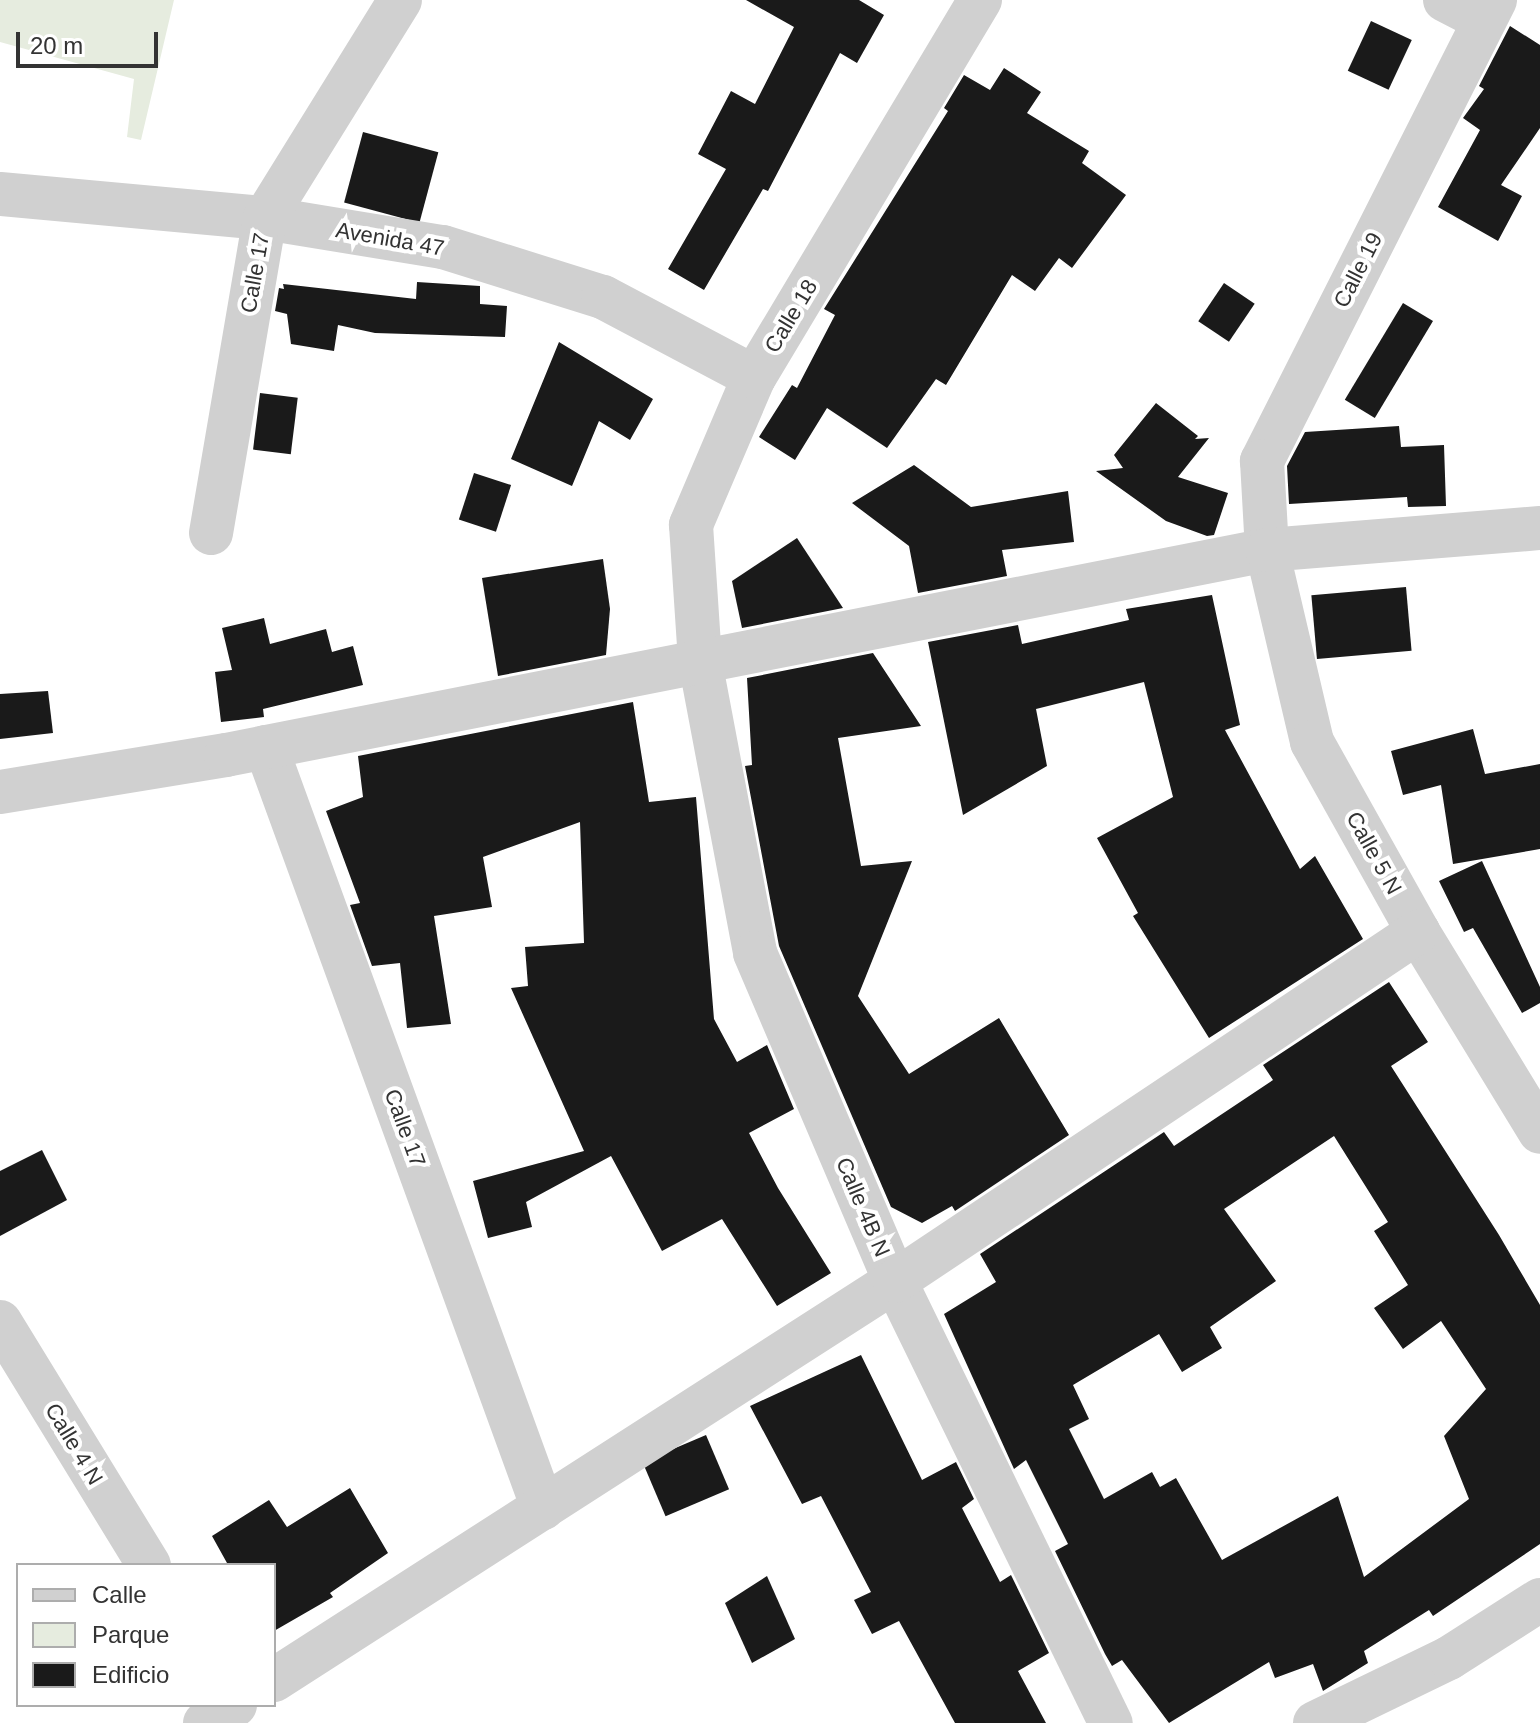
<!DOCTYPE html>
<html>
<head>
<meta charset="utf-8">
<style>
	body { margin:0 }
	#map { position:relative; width:1540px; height:1723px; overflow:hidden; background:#fff; font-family:Arial,sans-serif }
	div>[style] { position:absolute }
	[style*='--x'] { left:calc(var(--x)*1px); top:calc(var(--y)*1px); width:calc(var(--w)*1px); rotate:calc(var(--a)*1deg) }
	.green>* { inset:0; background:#e6ecdf }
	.building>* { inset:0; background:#1a1a1a; transform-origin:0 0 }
	.minor>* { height:44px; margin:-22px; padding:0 22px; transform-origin:22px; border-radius:22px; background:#d0d0d0 }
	span { translate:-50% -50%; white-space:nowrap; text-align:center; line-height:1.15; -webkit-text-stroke:8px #fff; paint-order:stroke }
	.street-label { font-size:22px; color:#333 }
	.legend { position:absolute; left:16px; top:1563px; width:260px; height:144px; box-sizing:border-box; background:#fff; border:2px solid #adadad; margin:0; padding:10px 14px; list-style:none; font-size:24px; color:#333 }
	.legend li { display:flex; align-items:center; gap:16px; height:40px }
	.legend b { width:40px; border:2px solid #adadad }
	.scale { position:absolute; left:16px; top:32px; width:142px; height:36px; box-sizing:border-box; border:4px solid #333; border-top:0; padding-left:10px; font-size:24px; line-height:28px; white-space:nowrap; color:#333; -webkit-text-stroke:6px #fff; paint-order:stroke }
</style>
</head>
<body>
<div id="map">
	<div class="green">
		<div style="clip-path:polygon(0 0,174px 0,141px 140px,127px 137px,134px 79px,0 42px)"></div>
	</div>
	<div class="building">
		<div style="clip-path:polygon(746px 0,859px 0,884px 15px,857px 63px,840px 53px,768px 191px,763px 189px,704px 290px,668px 269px,726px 169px,698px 154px,731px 91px,755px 104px,794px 27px)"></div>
		<div style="left:1371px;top:21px;width:45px;height:55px;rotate:25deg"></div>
		<div style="clip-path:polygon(1510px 26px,1540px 45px,1540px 128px,1501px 185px,1522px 196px,1498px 241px,1438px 207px,1480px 130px,1463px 118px,1484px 89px,1479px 86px)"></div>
		<div style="clip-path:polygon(1004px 68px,1041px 92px,1027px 113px,1089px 151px,1082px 163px,1126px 195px,1072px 268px,1059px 258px,1035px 291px,1012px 275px,946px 385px,936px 379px,887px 448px,827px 408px,795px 460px,759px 437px,792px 385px,797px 388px,835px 315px,824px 309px,948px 111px,944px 108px,964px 75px,990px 90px)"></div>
		<div style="left:363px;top:132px;width:78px;height:73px;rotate:15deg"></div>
		<div style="clip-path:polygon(417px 282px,480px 286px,480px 304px,507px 306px,505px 337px,375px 333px,338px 325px,334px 351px,291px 344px,287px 314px,275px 311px,279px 288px,284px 289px,283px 284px,416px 299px)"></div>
		<div style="left:1224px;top:283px;width:37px;height:46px;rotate:34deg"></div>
		<div style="left:1403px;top:303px;width:35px;height:113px;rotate:31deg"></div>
		<div style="clip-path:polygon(559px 342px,653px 399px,630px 440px,599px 421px,572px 486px,511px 459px)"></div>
		<div style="left:260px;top:393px;width:38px;height:57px;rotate:7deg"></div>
		<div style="clip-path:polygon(1156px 403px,1198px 436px,1195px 439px,1209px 438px,1178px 477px,1228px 493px,1214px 535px,1207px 536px,1166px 521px,1096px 471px,1123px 468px,1114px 455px)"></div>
		<div style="clip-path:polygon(1399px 426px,1401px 447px,1444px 445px,1446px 506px,1408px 507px,1407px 497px,1289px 504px,1287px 466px,1305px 432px)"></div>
		<div style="clip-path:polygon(914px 465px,971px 507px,1068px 491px,1074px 542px,1002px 550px,1007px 576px,918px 593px,909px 546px,852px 503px)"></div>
		<div style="left:474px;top:473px;width:39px;height:49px;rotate:18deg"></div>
		<div style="clip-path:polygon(797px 538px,843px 608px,742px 628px,732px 581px)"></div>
		<div style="clip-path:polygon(603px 559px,610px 609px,606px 655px,498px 676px,482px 578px)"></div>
		<div style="left:1406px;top:587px;width:64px;height:95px;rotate:85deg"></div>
		<div style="clip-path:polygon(1212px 595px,1240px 725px,1225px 730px,1300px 869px,1315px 856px,1363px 939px,1209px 1038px,1133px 916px,1138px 913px,1097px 838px,1173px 797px,1144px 682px,1036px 709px,1047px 766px,963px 815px,928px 642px,1018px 625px,1022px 644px,1129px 620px,1126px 609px)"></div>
		<div style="clip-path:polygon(264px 618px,270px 644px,326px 629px,332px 652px,353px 646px,363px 685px,263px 709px,264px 717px,221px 722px,215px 672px,232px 670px,222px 628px)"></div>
		<div style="clip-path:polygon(873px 653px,921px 726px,838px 738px,861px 866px,912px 861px,858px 996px,909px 1074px,999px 1018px,1069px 1135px,955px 1211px,952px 1206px,922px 1223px,891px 1207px,779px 946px,745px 766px,752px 765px,747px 678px)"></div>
		<div style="clip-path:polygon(48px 691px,53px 733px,0 739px,0 694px)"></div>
		<div style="clip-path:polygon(633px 702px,649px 802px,696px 797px,714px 1019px,737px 1062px,767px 1045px,794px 1109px,749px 1133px,778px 1188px,831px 1273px,777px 1306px,722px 1219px,662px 1251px,611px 1156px,526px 1202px,532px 1227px,488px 1238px,473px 1181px,584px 1151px,511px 988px,528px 986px,525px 947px,584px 943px,580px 822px,483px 857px,492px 907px,434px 916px,451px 1024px,407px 1028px,400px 963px,372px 966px,350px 905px,360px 903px,326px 811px,363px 797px,358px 756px)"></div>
		<div style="clip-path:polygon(1473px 729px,1485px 774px,1540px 764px,1540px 849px,1453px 864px,1441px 785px,1403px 795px,1391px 751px)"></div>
		<div style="clip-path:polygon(1482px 861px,1540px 987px,1540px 1003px,1522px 1013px,1473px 928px,1464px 932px,1439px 881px)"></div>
		<div style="clip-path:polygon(evenodd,1389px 982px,1428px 1042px,1391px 1066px,1499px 1235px,1540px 1305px,1540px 1544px,1433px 1616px,1429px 1610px,1364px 1651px,1368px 1663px,1323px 1691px,1313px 1664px,1275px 1678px,1269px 1662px,1169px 1723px,1122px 1660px,1112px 1666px,1105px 1654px,1055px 1551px,1068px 1544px,1026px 1460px,1014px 1469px,944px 1314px,996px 1282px,980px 1254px,1164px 1132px,1174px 1146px,1273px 1080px,1263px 1065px,1389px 982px,1334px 1136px,1388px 1222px,1374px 1231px,1408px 1285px,1374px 1308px,1403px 1349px,1441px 1321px,1486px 1389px,1444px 1436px,1469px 1499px,1364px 1577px,1338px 1496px,1222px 1560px,1176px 1478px,1160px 1487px,1152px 1472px,1104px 1499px,1069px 1429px,1089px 1419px,1073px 1385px,1159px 1334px,1182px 1372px,1222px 1348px,1210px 1327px,1276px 1281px,1224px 1209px,1334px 1136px)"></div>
		<div style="clip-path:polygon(42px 1150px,67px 1200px,0 1236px,0 1171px)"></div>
		<div style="clip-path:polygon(861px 1355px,922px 1480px,956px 1462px,974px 1499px,962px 1508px,1000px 1582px,1011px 1575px,1049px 1653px,1018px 1671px,1046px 1723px,955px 1723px,899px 1621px,872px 1634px,854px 1600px,871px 1592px,821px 1496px,802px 1504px,750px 1406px)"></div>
		<div style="left:706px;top:1435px;width:59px;height:69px;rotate:67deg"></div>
		<div style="clip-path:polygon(350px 1488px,388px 1553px,330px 1593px,333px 1597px,274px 1631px,274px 1565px,224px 1565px,227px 1563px,212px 1536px,269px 1500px,287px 1527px)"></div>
		<div style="clip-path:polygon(767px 1576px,795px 1639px,752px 1663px,725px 1603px)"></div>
	</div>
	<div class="minor">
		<div style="--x:980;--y:0;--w:440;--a:120.9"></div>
		<div style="--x:754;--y:377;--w:161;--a:113.1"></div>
		<div style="--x:691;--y:525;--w:136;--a:86.2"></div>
		<div style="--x:700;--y:661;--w:297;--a:79.3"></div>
		<div style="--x:755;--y:953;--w:357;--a:66.9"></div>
		<div style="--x:895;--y:1281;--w:492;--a:64"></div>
		<div style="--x:1445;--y:0;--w:44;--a:27.1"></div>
		<div style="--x:1495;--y:0;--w:517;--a:116.81"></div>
		<div style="--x:1262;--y:461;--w:89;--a:86.8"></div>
		<div style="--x:1267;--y:550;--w:197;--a:76.8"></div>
		<div style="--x:1312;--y:742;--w:218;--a:60.8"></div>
		<div style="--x:1418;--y:932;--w:234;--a:58.6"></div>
		<div style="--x:0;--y:194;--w:266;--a:5.2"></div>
		<div style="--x:265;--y:218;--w:180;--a:9.3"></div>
		<div style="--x:443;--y:247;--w:168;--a:17.4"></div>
		<div style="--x:603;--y:297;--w:171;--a:27.9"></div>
		<div style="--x:211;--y:533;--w:320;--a:-80.3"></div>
		<div style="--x:265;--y:218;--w:256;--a:-58.2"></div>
		<div style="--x:266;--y:747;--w:810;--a:70"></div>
		<div style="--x:0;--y:792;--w:229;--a:-9.3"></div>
		<div style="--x:226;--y:755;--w:1061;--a:-11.14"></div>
		<div style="--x:1267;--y:550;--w:274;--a:-4.6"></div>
		<div style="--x:0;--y:1322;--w:285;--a:58.5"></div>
		<div style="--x:274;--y:1680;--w:738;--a:-32.72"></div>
		<div style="--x:895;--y:1281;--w:629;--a:-33.72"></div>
		<div style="--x:205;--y:1723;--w:35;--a:-31"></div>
		<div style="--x:1315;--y:1723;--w:149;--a:-25.9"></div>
		<div style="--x:1449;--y:1658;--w:108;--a:-32.5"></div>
	</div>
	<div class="street-label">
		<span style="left:390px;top:239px;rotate:10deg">Avenida 47</span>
		<span style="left:1358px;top:270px;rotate:-63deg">Calle 19</span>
		<span style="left:255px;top:273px;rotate:-80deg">Calle 17</span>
		<span style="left:791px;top:316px;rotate:-59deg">Calle 18</span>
		<span style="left:1374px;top:853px;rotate:61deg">Calle 5 N</span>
		<span style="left:405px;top:1128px;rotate:70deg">Calle 17</span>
		<span style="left:863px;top:1207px;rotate:67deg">Calle 4B N</span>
		<span style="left:74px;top:1444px;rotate:59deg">Calle 4 N</span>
	</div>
	<ul class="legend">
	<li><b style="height:10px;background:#d0d0d0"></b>Calle</li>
	<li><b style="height:22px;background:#e6ecdf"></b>Parque</li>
	<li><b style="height:22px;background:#1a1a1a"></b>Edificio</li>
	</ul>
	<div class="scale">20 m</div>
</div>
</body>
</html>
